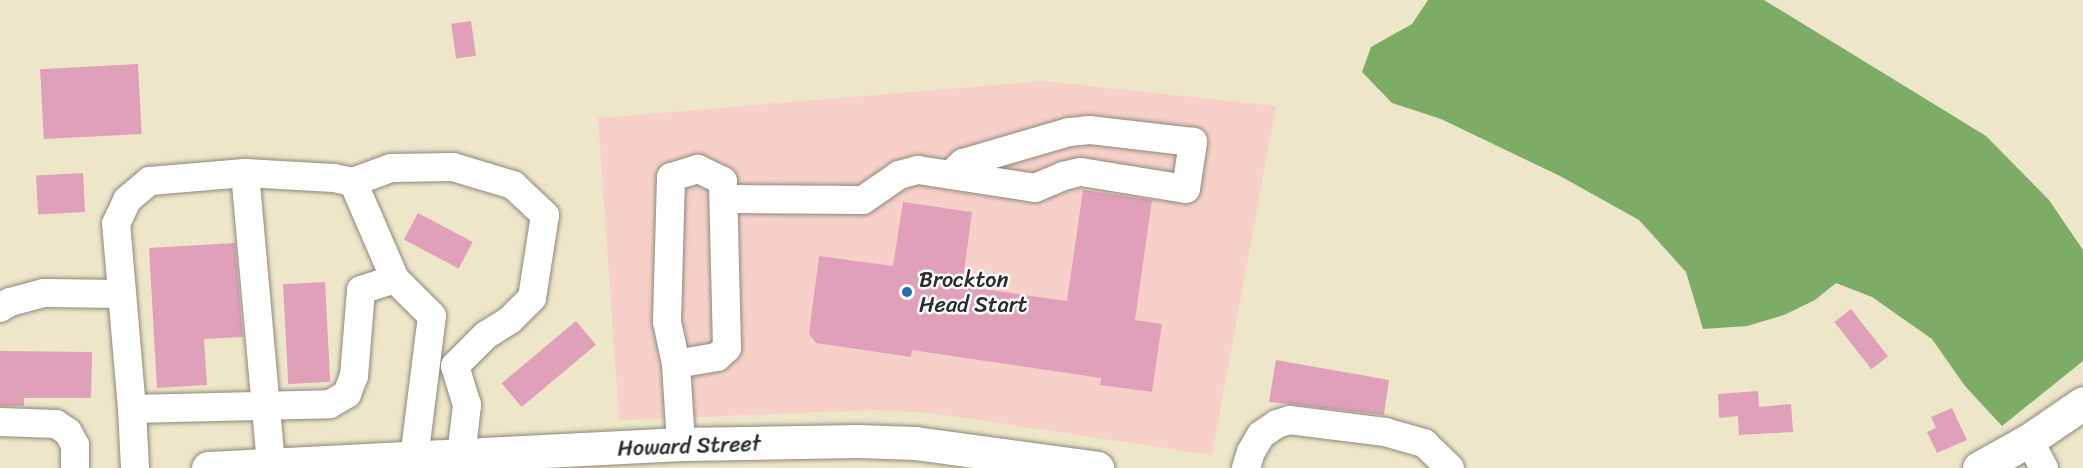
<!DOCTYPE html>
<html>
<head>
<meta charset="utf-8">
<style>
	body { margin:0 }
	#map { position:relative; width:2083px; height:468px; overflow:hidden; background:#eee6c9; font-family:Sriracha,sans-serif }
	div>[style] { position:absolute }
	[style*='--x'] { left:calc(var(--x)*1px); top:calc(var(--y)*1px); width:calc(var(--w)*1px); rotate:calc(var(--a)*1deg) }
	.built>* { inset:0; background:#f7d1c9 }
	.forest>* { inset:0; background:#7cac66 }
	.building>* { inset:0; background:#e0a0b9; transform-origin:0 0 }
	.roads { filter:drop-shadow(0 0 2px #8c887a) drop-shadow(0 0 2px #8c887a) }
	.minor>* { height:28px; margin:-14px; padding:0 14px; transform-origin:14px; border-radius:14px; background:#fff }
	.major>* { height:33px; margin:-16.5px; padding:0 16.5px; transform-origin:16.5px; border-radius:16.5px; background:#fff }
	.dots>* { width:16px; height:16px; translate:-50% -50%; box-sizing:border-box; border:3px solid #fff; border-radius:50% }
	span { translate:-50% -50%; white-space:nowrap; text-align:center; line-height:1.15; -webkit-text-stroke:5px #fff; paint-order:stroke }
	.poi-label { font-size:22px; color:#2b2b2b }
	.left { translate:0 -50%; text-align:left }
	.street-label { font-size:22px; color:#2b2b2b }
</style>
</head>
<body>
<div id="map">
	<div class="built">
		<div style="clip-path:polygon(1043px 81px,1276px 106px,1212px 455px,930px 413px,878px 410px,619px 420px,598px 118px)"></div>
	</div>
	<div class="forest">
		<div style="clip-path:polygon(1428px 0,1764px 0,1986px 136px,2049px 200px,2083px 250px,2083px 361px,2002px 426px,1965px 386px,1932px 339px,1872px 297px,1836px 283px,1815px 300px,1784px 315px,1747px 326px,1703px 329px,1686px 272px,1639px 220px,1560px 176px,1441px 119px,1392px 103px,1362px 72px,1371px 47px,1412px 24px)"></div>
	</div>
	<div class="building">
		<div style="left:471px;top:21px;width:35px;height:20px;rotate:82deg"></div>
		<div style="left:138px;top:64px;width:70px;height:98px;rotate:87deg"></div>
		<div style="left:83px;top:173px;width:39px;height:47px;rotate:87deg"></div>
		<div style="clip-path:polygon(1083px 190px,1152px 200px,1135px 320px,1162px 324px,1152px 392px,1100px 385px,1101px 378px,912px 350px,911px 357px,816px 343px,809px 334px,819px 256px,893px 266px,903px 202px,972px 212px,962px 286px,1067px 301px)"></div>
		<div style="left:418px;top:213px;width:62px;height:30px;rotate:28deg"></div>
		<div style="clip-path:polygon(235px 243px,243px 337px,204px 339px,207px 385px,157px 388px,149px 248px)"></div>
		<div style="left:325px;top:282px;width:100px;height:42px;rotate:87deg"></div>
		<div style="left:1851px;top:309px;width:60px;height:21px;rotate:52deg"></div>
		<div style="left:576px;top:321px;width:31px;height:97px;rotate:50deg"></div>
		<div style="clip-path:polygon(0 351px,92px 352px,91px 398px,24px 398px,24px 406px,0 406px)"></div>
		<div style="clip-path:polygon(1276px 360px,1389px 380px,1384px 415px,1269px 402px)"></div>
		<div style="clip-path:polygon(1758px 391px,1759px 407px,1791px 404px,1793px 432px,1739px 435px,1738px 416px,1719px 418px,1718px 394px)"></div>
		<div style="clip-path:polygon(1952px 408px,1967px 440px,1937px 453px,1927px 432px,1936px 428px,1931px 417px)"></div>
	</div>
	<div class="roads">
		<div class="minor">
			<div style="--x:245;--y:173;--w:293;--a:84.9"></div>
			<div style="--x:353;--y:182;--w:40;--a:-20.2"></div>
			<div style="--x:391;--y:168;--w:62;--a:-0.9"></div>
			<div style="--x:453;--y:167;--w:63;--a:16.7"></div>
			<div style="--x:513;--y:185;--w:44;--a:43.2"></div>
			<div style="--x:545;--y:215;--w:84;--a:98.9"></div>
			<div style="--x:532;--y:298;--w:31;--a:135"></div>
			<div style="--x:510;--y:320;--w:28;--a:148"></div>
			<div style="--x:486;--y:335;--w:44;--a:135"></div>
			<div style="--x:455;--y:366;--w:41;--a:72.9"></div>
			<div style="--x:467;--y:405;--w:51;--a:96.7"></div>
			<div style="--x:725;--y:199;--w:138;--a:0.4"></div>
			<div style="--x:863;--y:200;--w:44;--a:-34.8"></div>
			<div style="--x:899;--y:175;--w:20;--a:-15"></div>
			<div style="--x:918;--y:170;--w:118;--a:8.7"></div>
			<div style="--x:1035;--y:188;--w:30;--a:-23"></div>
			<div style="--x:1063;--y:176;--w:18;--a:-13"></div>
			<div style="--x:1081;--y:172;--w:106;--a:9.2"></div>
			<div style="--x:1186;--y:189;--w:48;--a:-81.5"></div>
			<div style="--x:1193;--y:142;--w:105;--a:-173.4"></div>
			<div style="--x:1089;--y:130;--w:20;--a:174"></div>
			<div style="--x:1069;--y:132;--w:110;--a:163.7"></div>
			<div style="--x:963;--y:163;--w:17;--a:135"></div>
			<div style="--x:0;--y:308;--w:12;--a:-31"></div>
			<div style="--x:10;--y:302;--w:35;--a:-15"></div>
			<div style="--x:44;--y:293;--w:76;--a:0.8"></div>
			<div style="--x:676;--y:364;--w:42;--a:-9.7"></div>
			<div style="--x:717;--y:357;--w:13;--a:-42"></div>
			<div style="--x:727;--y:348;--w:167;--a:-91.4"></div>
			<div style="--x:723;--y:181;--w:28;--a:-154"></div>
			<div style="--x:698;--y:169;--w:28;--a:163"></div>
			<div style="--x:671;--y:177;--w:145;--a:91.6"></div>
			<div style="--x:667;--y:322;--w:43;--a:77.9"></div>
			<div style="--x:676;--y:364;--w:80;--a:86.4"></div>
			<div style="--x:132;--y:409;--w:186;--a:-94.9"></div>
			<div style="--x:116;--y:224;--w:26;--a:-65"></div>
			<div style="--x:127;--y:200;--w:30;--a:-40"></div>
			<div style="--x:150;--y:181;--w:95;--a:-4.8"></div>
			<div style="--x:245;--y:173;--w:89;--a:3.2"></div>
			<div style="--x:334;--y:178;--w:19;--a:12"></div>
			<div style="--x:353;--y:182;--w:106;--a:66.6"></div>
			<div style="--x:0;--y:422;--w:56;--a:2"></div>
			<div style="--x:56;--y:424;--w:14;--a:34"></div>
			<div style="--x:68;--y:432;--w:15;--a:62"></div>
			<div style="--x:75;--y:445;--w:23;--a:90"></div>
			<div style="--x:2029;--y:440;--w:32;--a:62"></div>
			<div style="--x:135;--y:468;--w:59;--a:-92.9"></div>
			<div style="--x:132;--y:409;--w:198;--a:-1.4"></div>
			<div style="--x:330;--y:404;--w:20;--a:-30"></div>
			<div style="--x:347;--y:394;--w:19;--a:-69"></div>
			<div style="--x:354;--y:376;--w:86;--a:-85.3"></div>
			<div style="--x:361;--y:290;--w:36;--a:-18"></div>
			<div style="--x:395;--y:279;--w:52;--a:45"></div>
			<div style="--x:432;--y:316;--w:143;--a:97.2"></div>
			<div style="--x:1246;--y:468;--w:17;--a:-73"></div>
			<div style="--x:1251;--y:452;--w:20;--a:-60"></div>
			<div style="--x:1261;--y:435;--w:19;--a:-35"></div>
			<div style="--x:1277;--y:424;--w:13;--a:-18"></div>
			<div style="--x:1289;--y:420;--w:97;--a:7.1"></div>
			<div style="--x:1385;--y:432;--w:41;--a:15.8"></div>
			<div style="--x:1424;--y:443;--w:36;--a:44"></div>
		</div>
		<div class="major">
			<div style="--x:208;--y:468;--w:474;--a:-2.9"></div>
			<div style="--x:681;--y:444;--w:176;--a:-1"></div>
			<div style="--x:857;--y:441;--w:58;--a:2"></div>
			<div style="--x:915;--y:443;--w:184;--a:7.8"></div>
			<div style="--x:1979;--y:468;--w:57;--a:-29.2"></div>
			<div style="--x:2029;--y:440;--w:65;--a:-34.4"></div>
		</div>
	</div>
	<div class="dots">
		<div style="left:907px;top:292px;background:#1f6fb2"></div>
	</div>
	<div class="poi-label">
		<span class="left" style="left:919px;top:292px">Brockton<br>Head Start</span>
	</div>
	<div class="street-label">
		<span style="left:689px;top:446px;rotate:-2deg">Howard Street</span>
	</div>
</div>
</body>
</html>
